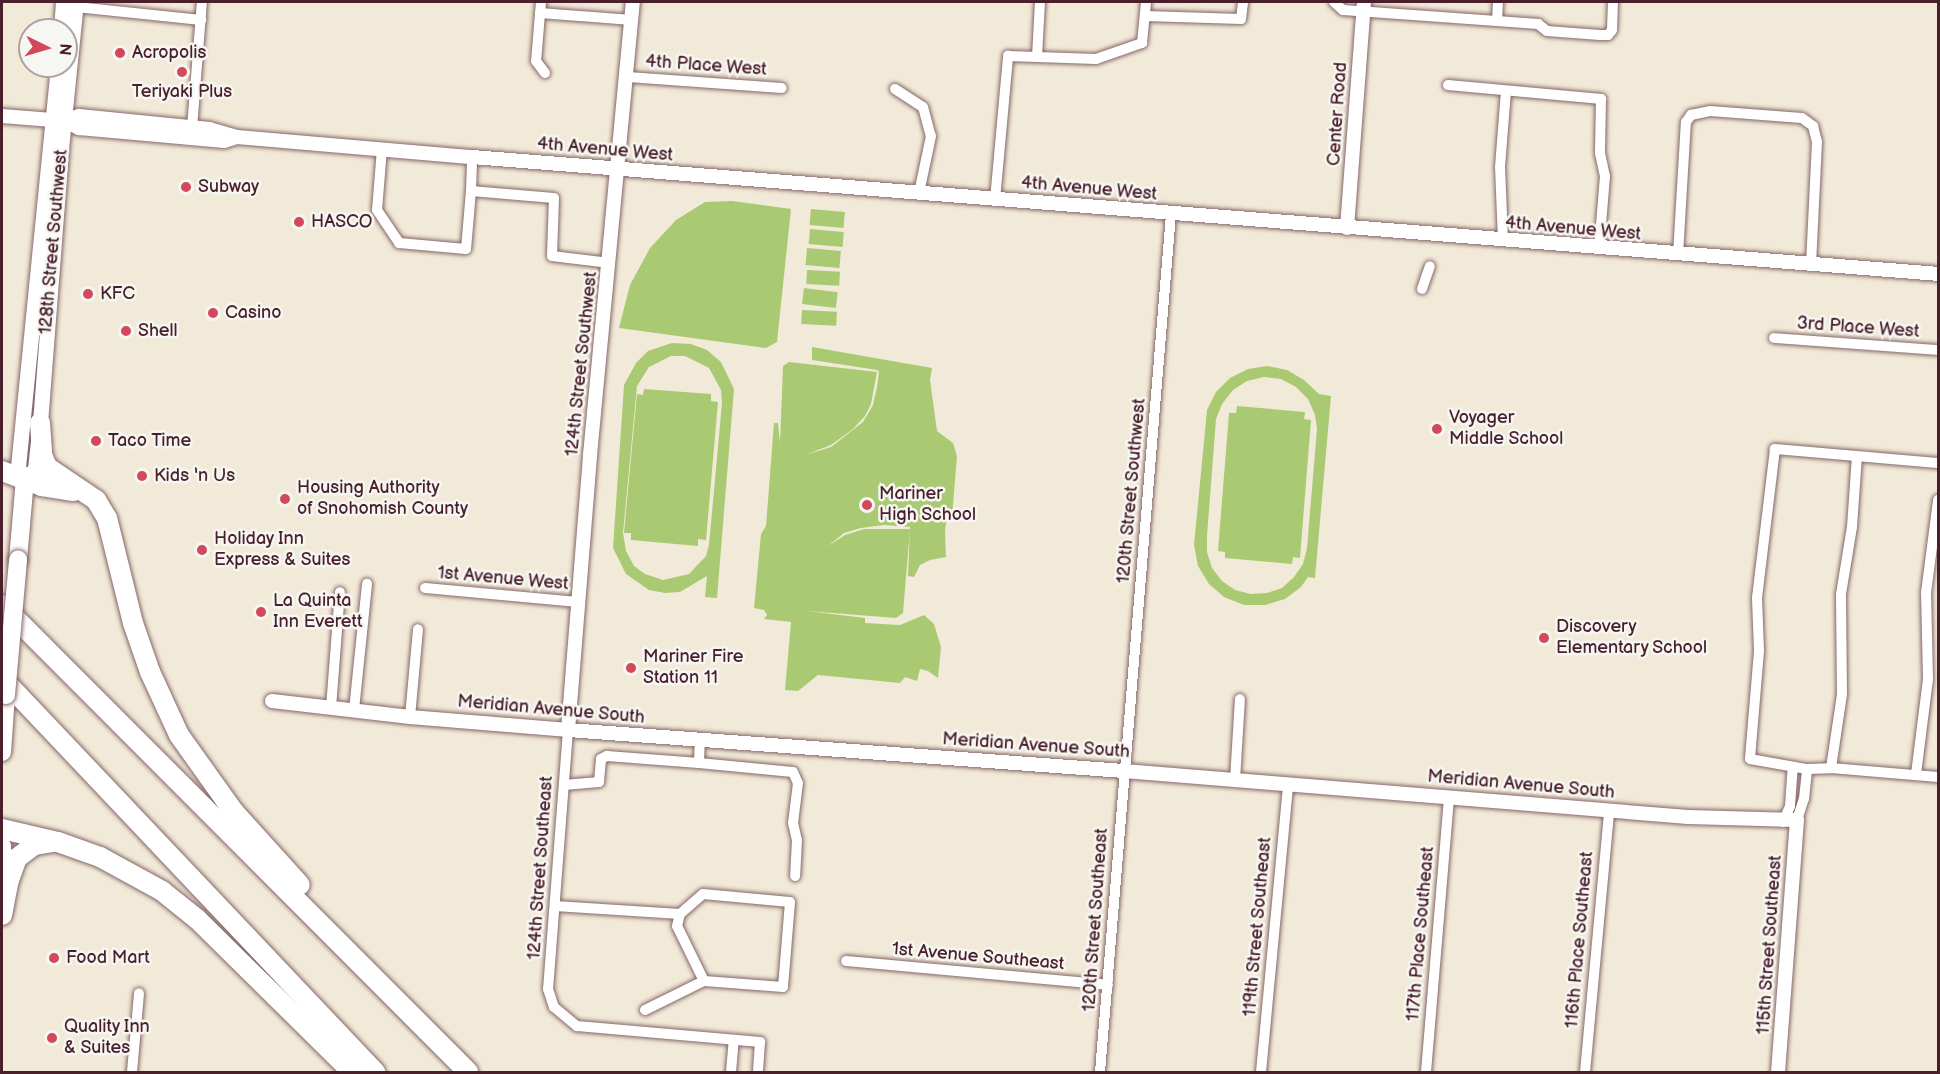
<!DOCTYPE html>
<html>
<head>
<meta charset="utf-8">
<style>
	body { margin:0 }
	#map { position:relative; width:1940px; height:1074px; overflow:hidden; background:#f2ead8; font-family:"Balsamiq Sans",sans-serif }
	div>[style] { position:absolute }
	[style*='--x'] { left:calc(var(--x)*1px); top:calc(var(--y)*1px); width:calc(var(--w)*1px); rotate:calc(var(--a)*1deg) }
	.green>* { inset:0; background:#a9ca72; transform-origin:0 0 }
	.roads { filter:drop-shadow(0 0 2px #856668) drop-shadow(0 0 2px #856668) }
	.minor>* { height:10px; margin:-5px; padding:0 5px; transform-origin:5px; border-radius:5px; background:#fff }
	.tertiary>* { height:14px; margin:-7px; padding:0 7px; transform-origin:7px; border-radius:7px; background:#fff }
	.secondary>* { height:15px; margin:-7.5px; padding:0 7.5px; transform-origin:7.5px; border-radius:7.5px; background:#fff }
	.primary>* { height:18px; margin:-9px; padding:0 9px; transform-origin:9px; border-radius:9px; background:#fff }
	.motorway>* { height:20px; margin:-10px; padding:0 10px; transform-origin:10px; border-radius:10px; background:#fff }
	.bridges { filter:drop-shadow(0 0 2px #856668) drop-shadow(0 0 2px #856668) }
	.primary-bridge>* { height:18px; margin:-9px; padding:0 9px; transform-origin:9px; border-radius:9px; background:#fff }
	.dots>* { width:16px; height:16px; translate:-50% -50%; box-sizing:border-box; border:3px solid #f6f6f2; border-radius:50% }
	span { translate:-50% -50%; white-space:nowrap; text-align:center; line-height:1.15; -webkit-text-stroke:5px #f6f6f2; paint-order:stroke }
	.poi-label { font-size:18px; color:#4a1f2b }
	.left { translate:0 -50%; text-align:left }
	.street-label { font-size:18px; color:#4a1f2b }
	.frame { position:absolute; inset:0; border:3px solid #4a1f2b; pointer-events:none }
	.north { position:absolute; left:18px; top:18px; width:60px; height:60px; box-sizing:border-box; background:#f6f6f2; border:2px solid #b1a0a2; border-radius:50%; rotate:95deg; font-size:16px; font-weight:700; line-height:24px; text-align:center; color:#4a1f2b }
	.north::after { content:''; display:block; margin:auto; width:21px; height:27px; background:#d1495b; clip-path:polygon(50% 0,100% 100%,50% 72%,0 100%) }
</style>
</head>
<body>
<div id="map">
	<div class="green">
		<div style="clip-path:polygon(732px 201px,791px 209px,777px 342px,766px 348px,619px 328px,630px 285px,650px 248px,676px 220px,705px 202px)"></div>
		<div style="left:811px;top:209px;width:34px;height:16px;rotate:5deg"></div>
		<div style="left:810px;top:229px;width:34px;height:15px;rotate:5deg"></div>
		<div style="left:807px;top:248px;width:34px;height:17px;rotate:5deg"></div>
		<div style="left:807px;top:270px;width:33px;height:14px;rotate:3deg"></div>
		<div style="left:804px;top:288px;width:34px;height:16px;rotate:7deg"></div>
		<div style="left:802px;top:310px;width:35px;height:14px;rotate:3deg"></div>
		<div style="clip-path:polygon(evenodd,672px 343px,691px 344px,707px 350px,721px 362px,734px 389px,717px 598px,705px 597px,707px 576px,680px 592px,665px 593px,649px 590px,626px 574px,613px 548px,624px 385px,636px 363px,648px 351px,672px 343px,671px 356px,685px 356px,709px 368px,721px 390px,722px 403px,709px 545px,706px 556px,689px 574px,663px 580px,645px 574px,634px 566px,626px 551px,623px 533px,637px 386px,649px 367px,671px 356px)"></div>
		<div style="clip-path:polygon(812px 347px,932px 368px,930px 380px,937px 431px,953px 443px,957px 456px,952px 517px,947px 516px,945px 531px,946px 557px,930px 560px,920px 565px,914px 577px,908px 576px,910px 527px,884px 525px,861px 528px,844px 533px,828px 546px,845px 535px,864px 529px,910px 529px,903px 613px,896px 618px,807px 611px,865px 618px,865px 623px,900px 625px,924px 615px,934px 624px,941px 647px,938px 678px,928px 671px,920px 669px,917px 681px,905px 677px,900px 683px,818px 675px,798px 691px,785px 690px,791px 622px,764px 619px,767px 615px,764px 610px,754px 608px,761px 534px,766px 526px,774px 423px,778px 423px,780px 443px,783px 366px,789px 362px,877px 372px,871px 404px,865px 416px,853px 429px,831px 445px,805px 455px,831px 447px,863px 422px,873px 405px,877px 387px,879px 372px,877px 370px,812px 360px)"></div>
		<div style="clip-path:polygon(evenodd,1267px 366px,1287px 370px,1304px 380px,1319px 394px,1331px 396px,1315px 578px,1308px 577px,1301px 587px,1285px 599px,1265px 605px,1244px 605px,1224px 597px,1209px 584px,1198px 566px,1194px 545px,1207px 410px,1216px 392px,1230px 378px,1248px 369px,1267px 366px,1264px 377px,1281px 379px,1296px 387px,1308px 399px,1315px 415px,1317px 429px,1307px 548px,1303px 564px,1294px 577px,1282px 588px,1267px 593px,1251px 594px,1235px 590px,1222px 581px,1212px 568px,1207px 552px,1207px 536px,1216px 419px,1222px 404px,1233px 390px,1247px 381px,1264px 377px)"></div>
		<div style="clip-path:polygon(644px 389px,711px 394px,711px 401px,718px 402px,706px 540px,698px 539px,698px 546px,631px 540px,631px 533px,624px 533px,637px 394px,643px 395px)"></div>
		<div style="clip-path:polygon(1237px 406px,1305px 412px,1304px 419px,1311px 420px,1300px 558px,1293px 557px,1292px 564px,1225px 558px,1225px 552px,1218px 551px,1229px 413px,1236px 413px)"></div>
	</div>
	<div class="roads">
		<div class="minor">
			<div style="--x:541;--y:2;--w:59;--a:94.8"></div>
			<div style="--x:536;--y:61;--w:15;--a:53"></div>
			<div style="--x:1334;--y:2;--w:12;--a:42"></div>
			<div style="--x:1343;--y:10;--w:196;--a:4.1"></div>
			<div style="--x:1538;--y:24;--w:11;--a:38"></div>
			<div style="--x:1547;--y:31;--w:53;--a:4.3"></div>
			<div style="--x:1600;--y:35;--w:8;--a:0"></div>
			<div style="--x:1608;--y:35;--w:6;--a:-51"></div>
			<div style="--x:1612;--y:30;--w:28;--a:-88"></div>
			<div style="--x:76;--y:7;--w:126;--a:5.9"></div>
			<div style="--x:540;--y:13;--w:92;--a:4.4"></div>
			<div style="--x:1145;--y:16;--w:96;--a:1.8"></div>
			<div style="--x:1241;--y:19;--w:17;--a:-83"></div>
			<div style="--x:1497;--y:21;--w:19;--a:-87"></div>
			<div style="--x:1037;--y:57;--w:55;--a:-86.9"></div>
			<div style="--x:628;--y:77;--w:154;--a:4.1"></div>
			<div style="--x:1448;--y:85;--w:154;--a:5.2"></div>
			<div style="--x:1601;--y:99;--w:54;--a:91.1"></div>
			<div style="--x:1600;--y:153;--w:24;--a:78"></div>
			<div style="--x:1605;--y:176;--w:73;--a:94.7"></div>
			<div style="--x:895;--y:89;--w:33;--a:33"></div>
			<div style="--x:923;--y:107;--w:30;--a:75"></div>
			<div style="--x:931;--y:136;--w:58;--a:101.9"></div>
			<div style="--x:192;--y:128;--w:126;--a:-85.5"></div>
			<div style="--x:382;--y:149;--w:61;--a:94.7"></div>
			<div style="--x:377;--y:210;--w:40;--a:56"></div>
			<div style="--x:399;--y:243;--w:67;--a:5.1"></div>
			<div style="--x:466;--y:249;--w:58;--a:-85.1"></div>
			<div style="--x:471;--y:191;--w:83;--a:4.8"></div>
			<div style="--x:554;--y:198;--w:58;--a:92"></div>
			<div style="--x:552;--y:256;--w:58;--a:6.9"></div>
			<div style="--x:471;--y:191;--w:34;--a:-88"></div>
			<div style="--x:995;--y:200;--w:145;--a:-84.8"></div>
			<div style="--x:1008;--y:56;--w:88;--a:2"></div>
			<div style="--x:1096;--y:59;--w:49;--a:-19.2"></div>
			<div style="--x:1142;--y:43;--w:41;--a:-84.4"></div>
			<div style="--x:1503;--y:241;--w:74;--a:-92.3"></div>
			<div style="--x:1500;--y:167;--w:76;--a:-85.5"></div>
			<div style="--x:1678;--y:255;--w:133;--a:-86.6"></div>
			<div style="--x:1686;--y:122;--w:9;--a:-54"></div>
			<div style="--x:1691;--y:115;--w:19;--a:-12"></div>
			<div style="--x:1710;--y:111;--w:92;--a:4.4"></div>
			<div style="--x:1802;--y:118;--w:14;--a:36"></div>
			<div style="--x:1813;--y:126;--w:16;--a:76"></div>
			<div style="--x:1817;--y:142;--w:121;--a:92.8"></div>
			<div style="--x:1422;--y:289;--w:24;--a:-71"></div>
			<div style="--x:1774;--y:338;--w:164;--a:4.2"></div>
			<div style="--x:1938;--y:463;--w:164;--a:-175.1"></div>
			<div style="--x:1775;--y:449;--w:150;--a:96.9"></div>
			<div style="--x:1757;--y:598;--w:53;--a:87.8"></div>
			<div style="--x:1759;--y:651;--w:108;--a:94.8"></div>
			<div style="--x:1750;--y:759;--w:58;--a:10"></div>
			<div style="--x:1807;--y:769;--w:24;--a:-2"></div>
			<div style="--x:1831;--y:768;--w:107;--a:4.8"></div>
			<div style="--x:425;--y:588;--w:154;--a:5.2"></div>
			<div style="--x:331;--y:708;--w:116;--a:-85.6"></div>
			<div style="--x:354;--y:710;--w:127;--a:-84.1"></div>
			<div style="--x:410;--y:717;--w:88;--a:-84.8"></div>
			<div style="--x:568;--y:730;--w:260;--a:94.4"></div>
			<div style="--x:548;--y:989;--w:19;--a:72"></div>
			<div style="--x:554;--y:1007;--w:30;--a:40"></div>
			<div style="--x:577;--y:1026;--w:184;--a:5"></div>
			<div style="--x:760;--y:1042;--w:30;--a:94"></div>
			<div style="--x:699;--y:763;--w:94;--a:5.5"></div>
			<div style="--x:793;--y:772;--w:12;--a:66"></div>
			<div style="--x:798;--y:783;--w:40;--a:97.1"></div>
			<div style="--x:793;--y:823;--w:17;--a:77"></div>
			<div style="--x:797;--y:840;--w:36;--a:93"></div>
			<div style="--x:1831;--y:768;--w:75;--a:-81.5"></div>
			<div style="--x:1842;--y:694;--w:100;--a:-90.6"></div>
			<div style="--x:1841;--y:594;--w:68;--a:-80.7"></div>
			<div style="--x:1852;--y:527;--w:71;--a:-86"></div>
			<div style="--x:1916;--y:774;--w:96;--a:-82.8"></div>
			<div style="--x:1928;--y:679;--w:86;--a:-91.3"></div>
			<div style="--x:1926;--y:593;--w:94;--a:-82.6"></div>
			<div style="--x:1235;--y:780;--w:81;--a:-86.5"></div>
			<div style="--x:564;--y:785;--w:35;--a:-5"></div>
			<div style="--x:599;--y:782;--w:23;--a:-85"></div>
			<div style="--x:601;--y:759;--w:7;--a:-27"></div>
			<div style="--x:607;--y:756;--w:92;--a:4.4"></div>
			<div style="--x:699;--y:763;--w:23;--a:-88"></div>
			<div style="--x:1797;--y:820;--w:22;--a:-72"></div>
			<div style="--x:1804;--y:799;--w:30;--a:-84"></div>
			<div style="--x:1783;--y:822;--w:17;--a:-66"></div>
			<div style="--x:1790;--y:806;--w:39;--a:-86"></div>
			<div style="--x:555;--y:906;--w:125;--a:3.7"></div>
			<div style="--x:680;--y:914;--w:30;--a:-41"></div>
			<div style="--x:703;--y:894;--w:87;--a:5.3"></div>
			<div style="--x:790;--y:902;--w:85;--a:94.7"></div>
			<div style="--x:783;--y:987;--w:79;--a:-175.7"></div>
			<div style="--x:704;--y:981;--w:61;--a:-116.1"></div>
			<div style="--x:677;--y:926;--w:12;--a:-76"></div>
			<div style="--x:846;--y:961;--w:263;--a:5.2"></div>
			<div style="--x:645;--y:1010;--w:66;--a:-26.2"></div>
			<div style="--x:132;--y:1072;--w:79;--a:-84.9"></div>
			<div style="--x:731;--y:1072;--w:32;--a:-85"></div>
			<div style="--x:1100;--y:1072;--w:861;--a:-85.27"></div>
			<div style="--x:1261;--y:1072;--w:289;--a:-84.6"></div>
			<div style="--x:1426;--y:1072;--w:275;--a:-85.2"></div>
			<div style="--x:1585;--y:1072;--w:262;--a:-84.7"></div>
		</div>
		<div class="tertiary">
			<div style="--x:2;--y:116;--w:63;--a:4.5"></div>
			<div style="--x:65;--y:121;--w:15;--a:-20"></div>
			<div style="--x:79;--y:116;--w:131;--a:5.7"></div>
			<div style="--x:209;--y:129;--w:29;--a:16"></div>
			<div style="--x:237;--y:137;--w:236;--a:4.9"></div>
			<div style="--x:472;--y:157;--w:1471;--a:4.56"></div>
			<div style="--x:65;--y:121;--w:16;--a:27"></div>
			<div style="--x:79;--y:128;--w:146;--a:5.1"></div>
			<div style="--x:224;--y:141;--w:14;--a:-17"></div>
			<div style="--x:1347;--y:228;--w:227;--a:-85.7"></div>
			<div style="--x:272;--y:701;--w:139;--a:6.6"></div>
			<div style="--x:410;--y:717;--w:159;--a:4.7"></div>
			<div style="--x:568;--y:730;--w:558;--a:4.22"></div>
			<div style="--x:1124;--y:771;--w:566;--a:4.66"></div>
			<div style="--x:1688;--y:817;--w:109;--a:1.6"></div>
			<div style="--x:1797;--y:820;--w:253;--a:94.3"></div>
			<div style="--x:568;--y:730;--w:276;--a:-85.4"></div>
			<div style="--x:590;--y:455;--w:455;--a:-84.6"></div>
		</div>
		<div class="secondary">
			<div style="--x:61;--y:30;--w:28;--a:-86"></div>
			<div style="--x:58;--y:66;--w:404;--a:95.7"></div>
			<div style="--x:18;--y:468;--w:13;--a:58"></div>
			<div style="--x:25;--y:479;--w:14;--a:-45"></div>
			<div style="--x:35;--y:469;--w:46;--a:-83.8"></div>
			<div style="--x:40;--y:423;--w:285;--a:-85.6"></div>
			<div style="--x:62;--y:139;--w:138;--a:-84.2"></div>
		</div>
		<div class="primary">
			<div style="--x:18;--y:560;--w:81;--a:-85.1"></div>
			<div style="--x:2;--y:752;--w:57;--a:-86"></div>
			<div style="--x:2;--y:846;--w:18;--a:90"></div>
		</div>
		<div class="motorway">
			<div style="--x:40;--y:423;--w:32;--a:86"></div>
			<div style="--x:42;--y:455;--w:13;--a:67"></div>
			<div style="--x:47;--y:467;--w:59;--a:34"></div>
			<div style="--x:96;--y:500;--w:21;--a:59"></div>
			<div style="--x:107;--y:518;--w:108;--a:76.1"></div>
			<div style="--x:133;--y:623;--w:52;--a:70.9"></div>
			<div style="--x:150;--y:672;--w:69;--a:65.3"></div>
			<div style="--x:179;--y:735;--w:95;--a:54.5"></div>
			<div style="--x:234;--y:812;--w:98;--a:47.9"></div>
			<div style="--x:2;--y:471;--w:43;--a:20.6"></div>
			<div style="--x:42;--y:486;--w:32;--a:9"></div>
			<div style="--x:2;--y:605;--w:660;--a:45.06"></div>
			<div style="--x:2;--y:678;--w:543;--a:46.57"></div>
			<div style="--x:2;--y:829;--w:57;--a:13.1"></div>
			<div style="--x:58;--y:842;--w:45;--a:19.7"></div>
			<div style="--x:100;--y:857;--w:71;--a:28.7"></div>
			<div style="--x:162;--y:891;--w:45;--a:38.7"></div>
			<div style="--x:197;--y:919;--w:218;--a:44.6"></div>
			<div style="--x:2;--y:915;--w:36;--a:-79"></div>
			<div style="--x:9;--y:880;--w:23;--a:-70"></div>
			<div style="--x:17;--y:858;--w:21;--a:-37"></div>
			<div style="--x:34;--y:845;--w:18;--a:-9"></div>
		</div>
	</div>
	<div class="bridges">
		<div class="primary-bridge">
			<div style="--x:6;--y:695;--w:136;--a:-84.9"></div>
		</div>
	</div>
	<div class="dots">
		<div style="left:120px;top:53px;background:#d1495b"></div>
		<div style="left:182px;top:72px;background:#d1495b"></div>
		<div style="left:186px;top:187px;background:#d1495b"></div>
		<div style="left:299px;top:222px;background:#d1495b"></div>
		<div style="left:88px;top:294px;background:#d1495b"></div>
		<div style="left:213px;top:313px;background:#d1495b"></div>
		<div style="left:126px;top:331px;background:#d1495b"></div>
		<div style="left:1437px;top:429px;background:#d1495b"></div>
		<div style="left:96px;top:441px;background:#d1495b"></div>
		<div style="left:142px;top:476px;background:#d1495b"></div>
		<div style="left:285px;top:499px;background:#d1495b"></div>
		<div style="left:867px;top:505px;background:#d1495b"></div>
		<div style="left:202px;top:550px;background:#d1495b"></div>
		<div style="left:261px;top:612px;background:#d1495b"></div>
		<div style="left:1544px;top:638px;background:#d1495b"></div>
		<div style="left:631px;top:668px;background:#d1495b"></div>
		<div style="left:54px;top:958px;background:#d1495b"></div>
		<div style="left:52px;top:1038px;background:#d1495b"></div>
	</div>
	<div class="poi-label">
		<span class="left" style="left:132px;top:53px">Acropolis</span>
		<span style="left:182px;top:92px">Teriyaki Plus</span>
		<span class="left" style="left:198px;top:187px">Subway</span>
		<span class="left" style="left:311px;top:222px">HASCO</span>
		<span class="left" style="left:100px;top:294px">KFC</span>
		<span class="left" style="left:225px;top:313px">Casino</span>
		<span class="left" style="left:138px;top:331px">Shell</span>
		<span class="left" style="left:1449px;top:429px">Voyager<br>Middle School</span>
		<span class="left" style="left:108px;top:441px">Taco Time</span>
		<span class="left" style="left:154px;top:476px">Kids 'n Us</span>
		<span class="left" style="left:297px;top:499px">Housing Authority<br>of Snohomish County</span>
		<span class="left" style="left:879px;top:505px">Mariner<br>High School</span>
		<span class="left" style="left:214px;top:550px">Holiday Inn<br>Express &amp; Suites</span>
		<span class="left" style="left:273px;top:612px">La Quinta<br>Inn Everett</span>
		<span class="left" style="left:1556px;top:638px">Discovery<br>Elementary School</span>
		<span class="left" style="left:643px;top:668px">Mariner Fire<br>Station 11</span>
		<span class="left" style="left:66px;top:958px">Food Mart</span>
		<span class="left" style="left:64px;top:1038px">Quality Inn<br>&amp; Suites</span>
	</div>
	<div class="street-label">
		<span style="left:706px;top:66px;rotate:4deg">4th Place West</span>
		<span style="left:1338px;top:114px;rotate:-86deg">Center Road</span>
		<span style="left:605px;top:150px;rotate:5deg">4th Avenue West</span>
		<span style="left:1089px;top:189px;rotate:5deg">4th Avenue West</span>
		<span style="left:1573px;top:229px;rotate:5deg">4th Avenue West</span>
		<span style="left:54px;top:242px;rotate:-85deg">128th Street Southwest</span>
		<span style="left:1858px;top:328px;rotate:4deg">3rd Place West</span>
		<span style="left:582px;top:364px;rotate:-84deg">124th Street Southwest</span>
		<span style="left:1132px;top:491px;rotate:-85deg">120th Street Southwest</span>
		<span style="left:503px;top:579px;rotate:5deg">1st Avenue West</span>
		<span style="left:551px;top:710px;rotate:5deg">Meridian Avenue South</span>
		<span style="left:1036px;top:746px;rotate:4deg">Meridian Avenue South</span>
		<span style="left:1521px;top:785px;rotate:5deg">Meridian Avenue South</span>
		<span style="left:541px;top:868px;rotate:-86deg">124th Street Southeast</span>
		<span style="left:1096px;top:920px;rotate:-86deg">120th Street Southeast</span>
		<span style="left:1258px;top:927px;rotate:-85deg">119th Street Southeast</span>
		<span style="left:1421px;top:934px;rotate:-85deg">117th Place Southeast</span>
		<span style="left:1580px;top:940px;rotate:-85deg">116th Place Southeast</span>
		<span style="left:1770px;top:945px;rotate:-86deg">115th Street Southeast</span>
		<span style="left:978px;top:957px;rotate:5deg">1st Avenue Southeast</span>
	</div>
	<div class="frame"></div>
	<div class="north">N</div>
</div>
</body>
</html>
